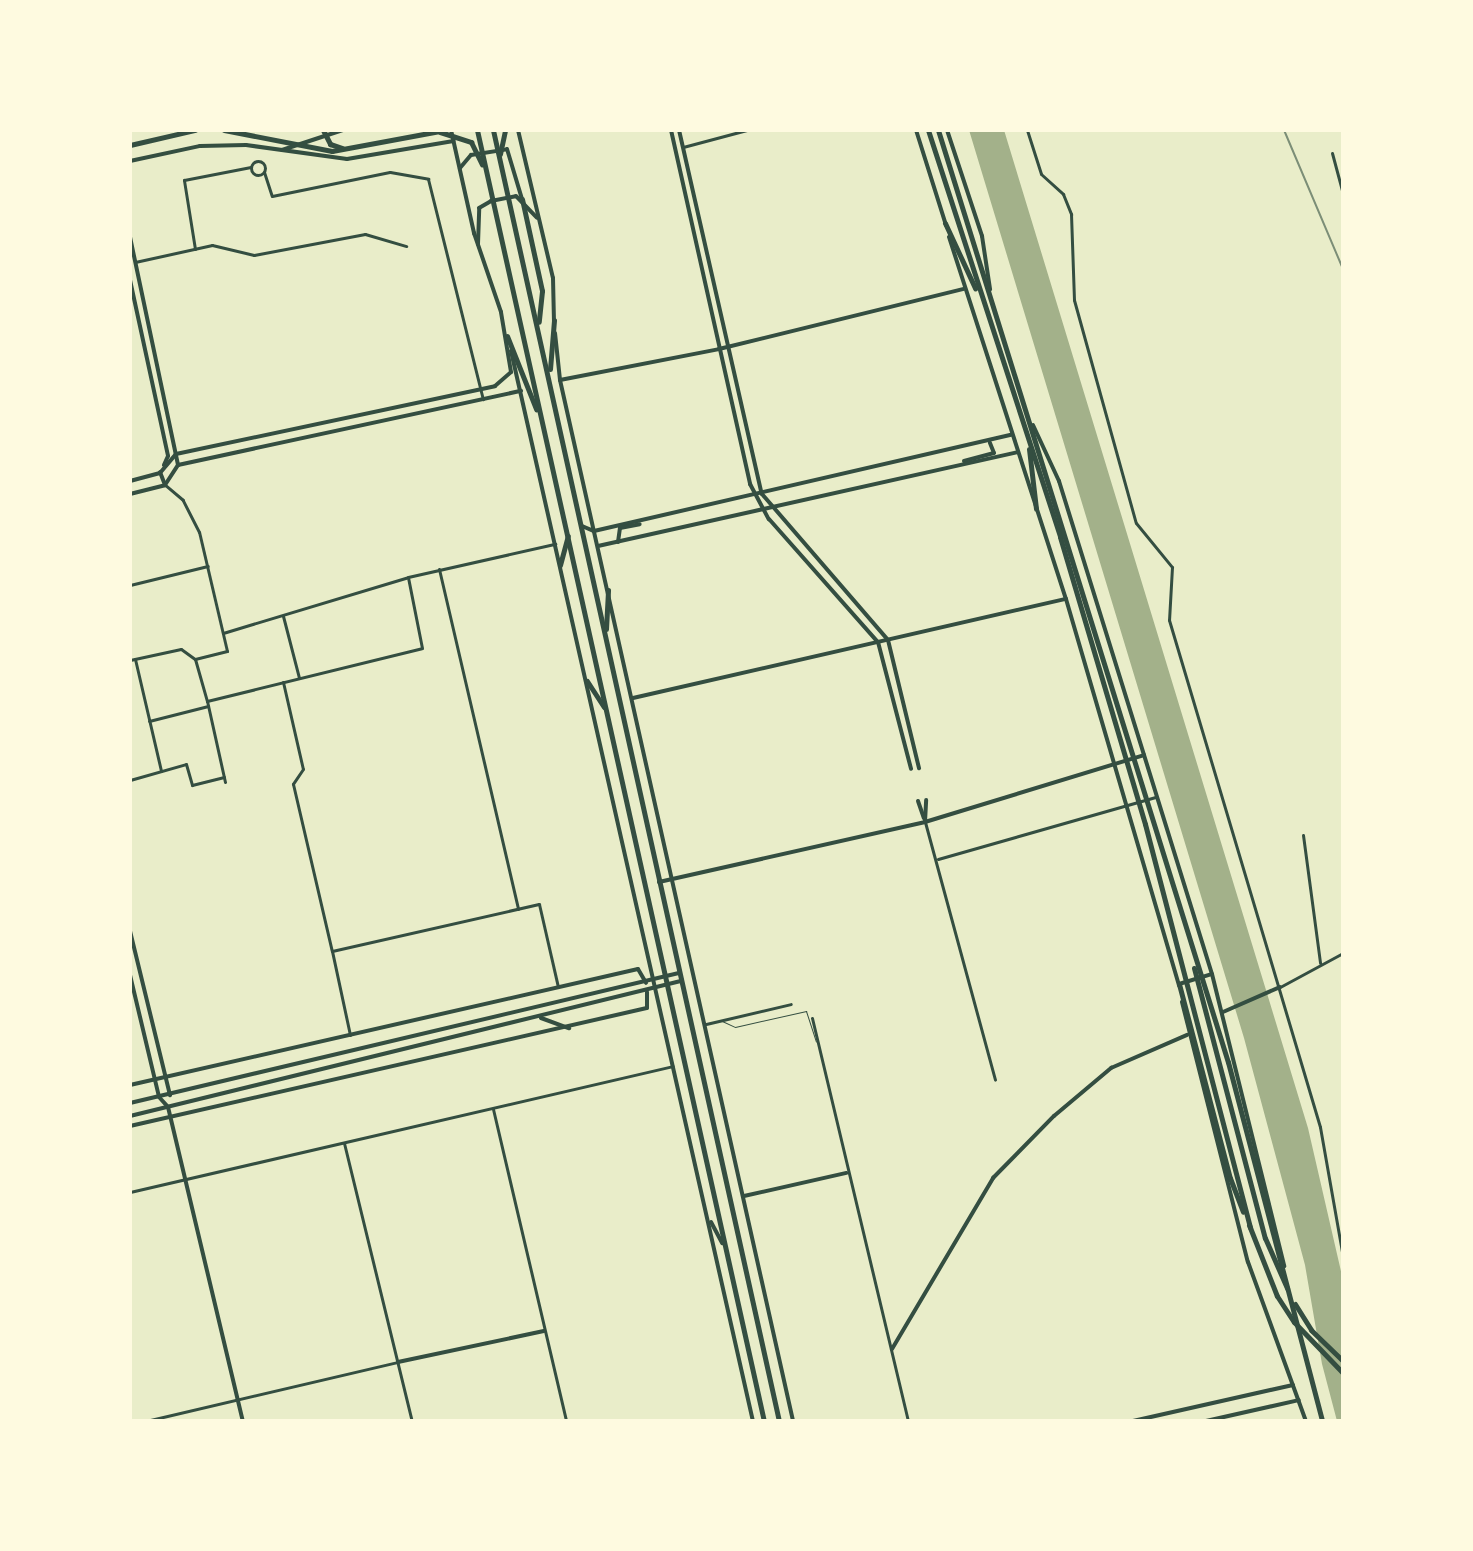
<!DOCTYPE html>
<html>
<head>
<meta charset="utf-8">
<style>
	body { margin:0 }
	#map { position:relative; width:1473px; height:1551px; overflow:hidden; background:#e9edc9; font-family:"Titillium Web",sans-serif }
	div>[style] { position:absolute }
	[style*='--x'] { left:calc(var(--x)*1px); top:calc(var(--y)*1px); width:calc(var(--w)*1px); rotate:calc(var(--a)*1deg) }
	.water>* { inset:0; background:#a3b18a }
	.service>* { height:1px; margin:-0.5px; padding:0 0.5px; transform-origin:0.5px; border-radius:0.5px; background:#344e41 }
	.minor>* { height:3px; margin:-1.5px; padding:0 1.5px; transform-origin:1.5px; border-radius:1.5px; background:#344e41 }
	.minor>.ring { margin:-1.5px; padding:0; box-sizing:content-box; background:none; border:3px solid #344e41; border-radius:50% }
	.tertiary>* { height:4px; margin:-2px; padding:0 2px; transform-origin:2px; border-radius:2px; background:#344e41 }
	.secondary>* { height:4px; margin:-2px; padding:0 2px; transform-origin:2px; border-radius:2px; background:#344e41 }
	.trunk>* { height:5px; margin:-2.5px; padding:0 2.5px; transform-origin:2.5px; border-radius:2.5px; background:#344e41 }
	.rail>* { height:2px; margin:-1px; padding:0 1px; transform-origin:1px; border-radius:1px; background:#7c8e77 }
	span { translate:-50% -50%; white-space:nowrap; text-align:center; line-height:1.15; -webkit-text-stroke:6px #fefae0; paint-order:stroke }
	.frame { position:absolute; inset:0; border:132px solid #fefae0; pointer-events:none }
</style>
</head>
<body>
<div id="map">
	<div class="water">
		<div style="clip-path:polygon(969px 130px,1004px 130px,1308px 1128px,1343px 1280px,1343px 1421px,1337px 1421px,1322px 1364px,1305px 1265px,1244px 1038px)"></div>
	</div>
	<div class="service">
		<div style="--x:722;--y:1021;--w:14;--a:25"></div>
		<div style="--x:735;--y:1027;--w:73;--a:-12.7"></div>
		<div style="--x:806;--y:1011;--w:32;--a:72"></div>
	</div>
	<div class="minor">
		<div style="--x:1027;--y:130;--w:46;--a:72.3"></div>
		<div style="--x:1041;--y:174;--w:30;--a:42"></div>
		<div style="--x:1063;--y:194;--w:22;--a:68"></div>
		<div style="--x:1071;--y:214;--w:86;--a:88"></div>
		<div style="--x:1074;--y:300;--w:231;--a:74.5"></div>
		<div style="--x:1136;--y:523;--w:57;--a:50.7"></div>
		<div style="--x:1172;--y:567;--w:53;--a:93.2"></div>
		<div style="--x:1169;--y:620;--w:529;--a:73.41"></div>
		<div style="--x:1320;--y:1127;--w:133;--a:80"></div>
		<div style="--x:683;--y:147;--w:66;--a:-14.9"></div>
		<div style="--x:1332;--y:153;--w:42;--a:75"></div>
		<div class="ring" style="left:251px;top:161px;width:11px;height:11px"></div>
		<div style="--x:264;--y:172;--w:25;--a:72"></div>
		<div style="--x:272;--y:196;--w:120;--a:-11.5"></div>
		<div style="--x:390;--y:172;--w:39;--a:10"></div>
		<div style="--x:428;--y:179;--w:227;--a:76"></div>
		<div style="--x:195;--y:249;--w:70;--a:-99.1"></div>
		<div style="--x:184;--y:180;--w:68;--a:-11"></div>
		<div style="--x:135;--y:262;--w:79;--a:-12.4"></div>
		<div style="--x:212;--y:245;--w:43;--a:13.4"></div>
		<div style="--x:254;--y:255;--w:113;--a:-10.7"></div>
		<div style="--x:365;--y:234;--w:43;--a:16.3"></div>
		<div style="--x:439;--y:569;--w:349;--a:76.9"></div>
		<div style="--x:130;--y:585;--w:80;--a:-13.7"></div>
		<div style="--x:283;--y:616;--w:64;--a:75.5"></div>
		<div style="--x:223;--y:633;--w:193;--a:-16.8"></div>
		<div style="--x:408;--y:577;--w:151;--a:-12.7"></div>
		<div style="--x:135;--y:659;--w:115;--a:76.9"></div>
		<div style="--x:195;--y:659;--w:44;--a:74.1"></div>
		<div style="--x:130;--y:660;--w:52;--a:-12.2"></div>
		<div style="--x:181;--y:649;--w:17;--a:36"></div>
		<div style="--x:195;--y:659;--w:33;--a:-14"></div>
		<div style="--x:227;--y:651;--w:122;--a:-103.2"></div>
		<div style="--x:199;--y:532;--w:36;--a:-117"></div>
		<div style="--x:183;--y:500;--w:23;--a:-140"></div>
		<div style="--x:283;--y:682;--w:89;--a:77.1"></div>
		<div style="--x:303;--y:769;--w:18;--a:124"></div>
		<div style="--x:293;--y:784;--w:171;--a:76.9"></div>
		<div style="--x:149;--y:721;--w:61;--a:-14.3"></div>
		<div style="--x:130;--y:780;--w:58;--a:-15.9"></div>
		<div style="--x:186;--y:764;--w:22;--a:74"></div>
		<div style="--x:192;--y:785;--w:33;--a:-14"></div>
		<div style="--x:225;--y:782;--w:83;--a:-102.5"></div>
		<div style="--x:207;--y:701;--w:221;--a:-13.8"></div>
		<div style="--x:422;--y:648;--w:72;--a:-101.2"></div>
		<div style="--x:925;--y:822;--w:267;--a:74.8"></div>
		<div style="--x:1303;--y:835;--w:129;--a:82.4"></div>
		<div style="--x:938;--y:859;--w:227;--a:-15.9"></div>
		<div style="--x:1280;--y:987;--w:72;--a:-28.4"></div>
		<div style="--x:812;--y:1018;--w:414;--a:76.6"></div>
		<div style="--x:706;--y:1024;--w:87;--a:-13.2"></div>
		<div style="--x:350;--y:1035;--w:86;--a:-102.1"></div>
		<div style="--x:332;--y:951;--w:212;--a:-12.8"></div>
		<div style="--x:539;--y:904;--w:85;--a:77.1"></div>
		<div style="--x:493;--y:1109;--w:320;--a:76.8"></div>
		<div style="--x:344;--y:1143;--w:286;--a:76.3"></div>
		<div style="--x:130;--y:1192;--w:557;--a:-13.06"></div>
		<div style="--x:146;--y:1421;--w:259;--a:-13.2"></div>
	</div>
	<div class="tertiary">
		<div style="--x:451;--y:130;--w:106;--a:77.4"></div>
		<div style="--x:474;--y:233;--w:83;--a:71.1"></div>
		<div style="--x:518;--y:130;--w:152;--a:76.7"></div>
		<div style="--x:553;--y:278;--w:43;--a:88.7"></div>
		<div style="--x:916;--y:130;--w:100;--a:72.5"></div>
		<div style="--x:947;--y:130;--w:112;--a:71.7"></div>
		<div style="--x:982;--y:236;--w:54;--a:81.4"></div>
		<div style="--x:282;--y:150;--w:64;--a:-18.2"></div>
		<div style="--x:130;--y:161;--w:72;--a:-12.1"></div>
		<div style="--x:200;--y:146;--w:46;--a:-1.2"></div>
		<div style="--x:246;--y:145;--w:102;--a:7.9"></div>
		<div style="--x:347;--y:159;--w:108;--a:-9.6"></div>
		<div style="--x:460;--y:168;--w:17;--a:-50"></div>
		<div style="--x:471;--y:155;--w:36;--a:-9"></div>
		<div style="--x:507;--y:149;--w:52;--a:73.3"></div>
		<div style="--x:949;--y:237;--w:380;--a:72.1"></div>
		<div style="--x:1066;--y:599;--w:403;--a:73.7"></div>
		<div style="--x:478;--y:244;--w:36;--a:-88"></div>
		<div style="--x:479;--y:208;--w:14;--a:-30"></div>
		<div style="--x:491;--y:201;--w:25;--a:-11"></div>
		<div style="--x:516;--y:196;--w:30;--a:46"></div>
		<div style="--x:555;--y:333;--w:47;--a:83.9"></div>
		<div style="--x:560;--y:380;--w:1067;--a:77.38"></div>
		<div style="--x:511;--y:351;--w:1097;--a:77.26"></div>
		<div style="--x:560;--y:380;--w:162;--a:-11"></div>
		<div style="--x:719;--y:349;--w:252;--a:-13.8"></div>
		<div style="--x:1033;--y:425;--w:62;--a:65.1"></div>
		<div style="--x:1059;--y:481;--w:516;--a:72.76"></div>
		<div style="--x:1212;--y:974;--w:301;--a:76.1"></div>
		<div style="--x:633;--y:698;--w:444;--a:-12.9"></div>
		<div style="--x:659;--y:882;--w:273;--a:-12.7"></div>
		<div style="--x:925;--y:822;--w:229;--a:-17"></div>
		<div style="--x:1179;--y:984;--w:34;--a:-17"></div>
		<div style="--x:1182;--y:1002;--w:268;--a:75.8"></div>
		<div style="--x:1248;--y:1262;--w:169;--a:70"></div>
		<div style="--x:1223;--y:1012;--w:62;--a:-23.7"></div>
		<div style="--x:130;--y:1085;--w:521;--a:-12.86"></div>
		<div style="--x:638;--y:969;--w:16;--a:60"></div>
		<div style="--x:130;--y:1126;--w:530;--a:-12.86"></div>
		<div style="--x:647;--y:1008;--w:16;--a:-90"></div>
		<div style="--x:744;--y:1196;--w:105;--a:-12.7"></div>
		<div style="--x:711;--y:1222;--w:24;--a:62"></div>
		<div style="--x:892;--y:1349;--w:199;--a:-59.4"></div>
		<div style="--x:993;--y:1178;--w:87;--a:-45.5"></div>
		<div style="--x:1054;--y:1116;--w:75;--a:-40.1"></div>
		<div style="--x:1111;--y:1068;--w:83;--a:-23.5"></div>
		<div style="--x:398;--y:1362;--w:149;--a:-12"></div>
		<div style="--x:1133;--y:1421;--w:164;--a:-12.7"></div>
		<div style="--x:1206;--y:1421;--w:95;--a:-12.7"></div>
	</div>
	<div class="secondary">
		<div style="--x:671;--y:130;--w:363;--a:77.4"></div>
		<div style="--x:750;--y:484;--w:40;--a:62"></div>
		<div style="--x:769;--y:519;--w:164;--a:48.5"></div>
		<div style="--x:878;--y:642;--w:131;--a:75.4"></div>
		<div style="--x:679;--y:130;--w:373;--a:77.2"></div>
		<div style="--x:762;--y:494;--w:193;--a:49.2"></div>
		<div style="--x:888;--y:640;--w:132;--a:76.4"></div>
		<div style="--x:130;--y:237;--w:233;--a:78.1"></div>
		<div style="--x:130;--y:280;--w:180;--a:77.8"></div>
		<div style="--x:168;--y:456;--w:10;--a:114"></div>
		<div style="--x:964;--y:461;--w:31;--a:-15"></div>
		<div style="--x:994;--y:453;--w:11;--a:-112"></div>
		<div style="--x:178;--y:465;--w:351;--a:-12.2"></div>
		<div style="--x:160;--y:472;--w:14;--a:69"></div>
		<div style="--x:130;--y:481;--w:31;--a:-15"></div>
		<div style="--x:160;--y:473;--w:25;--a:-50"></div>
		<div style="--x:176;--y:454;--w:326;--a:-12"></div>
		<div style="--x:495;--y:386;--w:21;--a:-41"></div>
		<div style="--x:511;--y:372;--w:61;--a:-99.5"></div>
		<div style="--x:130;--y:494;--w:36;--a:-14"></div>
		<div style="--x:165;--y:485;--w:24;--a:-57"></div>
		<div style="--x:582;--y:526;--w:13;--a:23"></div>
		<div style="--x:594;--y:531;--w:428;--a:-13"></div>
		<div style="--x:618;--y:542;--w:14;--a:-82"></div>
		<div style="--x:620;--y:528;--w:20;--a:-11"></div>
		<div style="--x:598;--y:546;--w:429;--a:-12.6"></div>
		<div style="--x:918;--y:801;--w:18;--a:71"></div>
		<div style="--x:925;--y:822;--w:22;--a:-87"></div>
		<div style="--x:130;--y:931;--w:169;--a:76.3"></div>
		<div style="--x:130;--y:975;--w:125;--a:76.6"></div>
		<div style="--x:159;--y:1097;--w:13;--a:48"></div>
		<div style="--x:168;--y:1107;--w:323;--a:76.6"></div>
		<div style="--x:541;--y:1018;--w:30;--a:20"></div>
		<div style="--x:130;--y:1103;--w:564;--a:-13.32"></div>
		<div style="--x:130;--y:1116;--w:567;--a:-13.77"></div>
	</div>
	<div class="trunk">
		<div style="--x:224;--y:130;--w:110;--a:11"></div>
		<div style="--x:332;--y:151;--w:115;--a:-10.5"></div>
		<div style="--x:323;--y:130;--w:16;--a:63"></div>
		<div style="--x:330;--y:144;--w:13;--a:18"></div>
		<div style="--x:477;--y:130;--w:1323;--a:77.47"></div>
		<div style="--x:493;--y:130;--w:1322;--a:77.51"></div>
		<div style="--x:928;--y:130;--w:428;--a:72"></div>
		<div style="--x:1060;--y:537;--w:299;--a:73.5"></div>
		<div style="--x:1145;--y:824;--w:417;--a:75.4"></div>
		<div style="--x:938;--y:130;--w:976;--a:72.72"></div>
		<div style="--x:1228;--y:1062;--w:371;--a:75.3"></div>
		<div style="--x:440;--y:132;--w:33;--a:18"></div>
		<div style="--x:471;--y:142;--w:25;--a:64"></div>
		<div style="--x:130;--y:145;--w:67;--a:-13"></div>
		<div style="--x:500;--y:154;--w:25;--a:-78"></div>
		<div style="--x:522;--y:199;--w:94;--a:77.7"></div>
		<div style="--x:542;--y:291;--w:31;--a:96"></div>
		<div style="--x:945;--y:223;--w:72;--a:65.2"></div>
		<div style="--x:507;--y:336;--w:79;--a:68.3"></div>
		<div style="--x:550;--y:369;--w:49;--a:-85.3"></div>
		<div style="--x:1029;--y:449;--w:60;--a:83.3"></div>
		<div style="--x:560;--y:565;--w:30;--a:-75"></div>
		<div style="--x:606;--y:629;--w:39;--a:-87"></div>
		<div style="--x:587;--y:681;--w:31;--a:57"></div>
		<div style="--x:1194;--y:968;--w:279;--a:75.3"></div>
		<div style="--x:1265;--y:1238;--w:55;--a:66.3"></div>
		<div style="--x:1179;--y:984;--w:201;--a:75.3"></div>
		<div style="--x:1230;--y:1178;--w:36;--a:69"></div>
		<div style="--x:1249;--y:1225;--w:76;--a:68.5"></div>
		<div style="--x:1277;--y:1296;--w:31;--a:57"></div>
		<div style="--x:1294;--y:1322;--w:71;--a:46.1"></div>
		<div style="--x:1295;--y:1304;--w:31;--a:58"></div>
		<div style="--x:1311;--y:1330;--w:45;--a:44.1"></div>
	</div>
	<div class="rail">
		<div style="--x:1284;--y:130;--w:151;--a:67"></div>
	</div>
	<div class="frame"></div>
</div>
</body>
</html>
